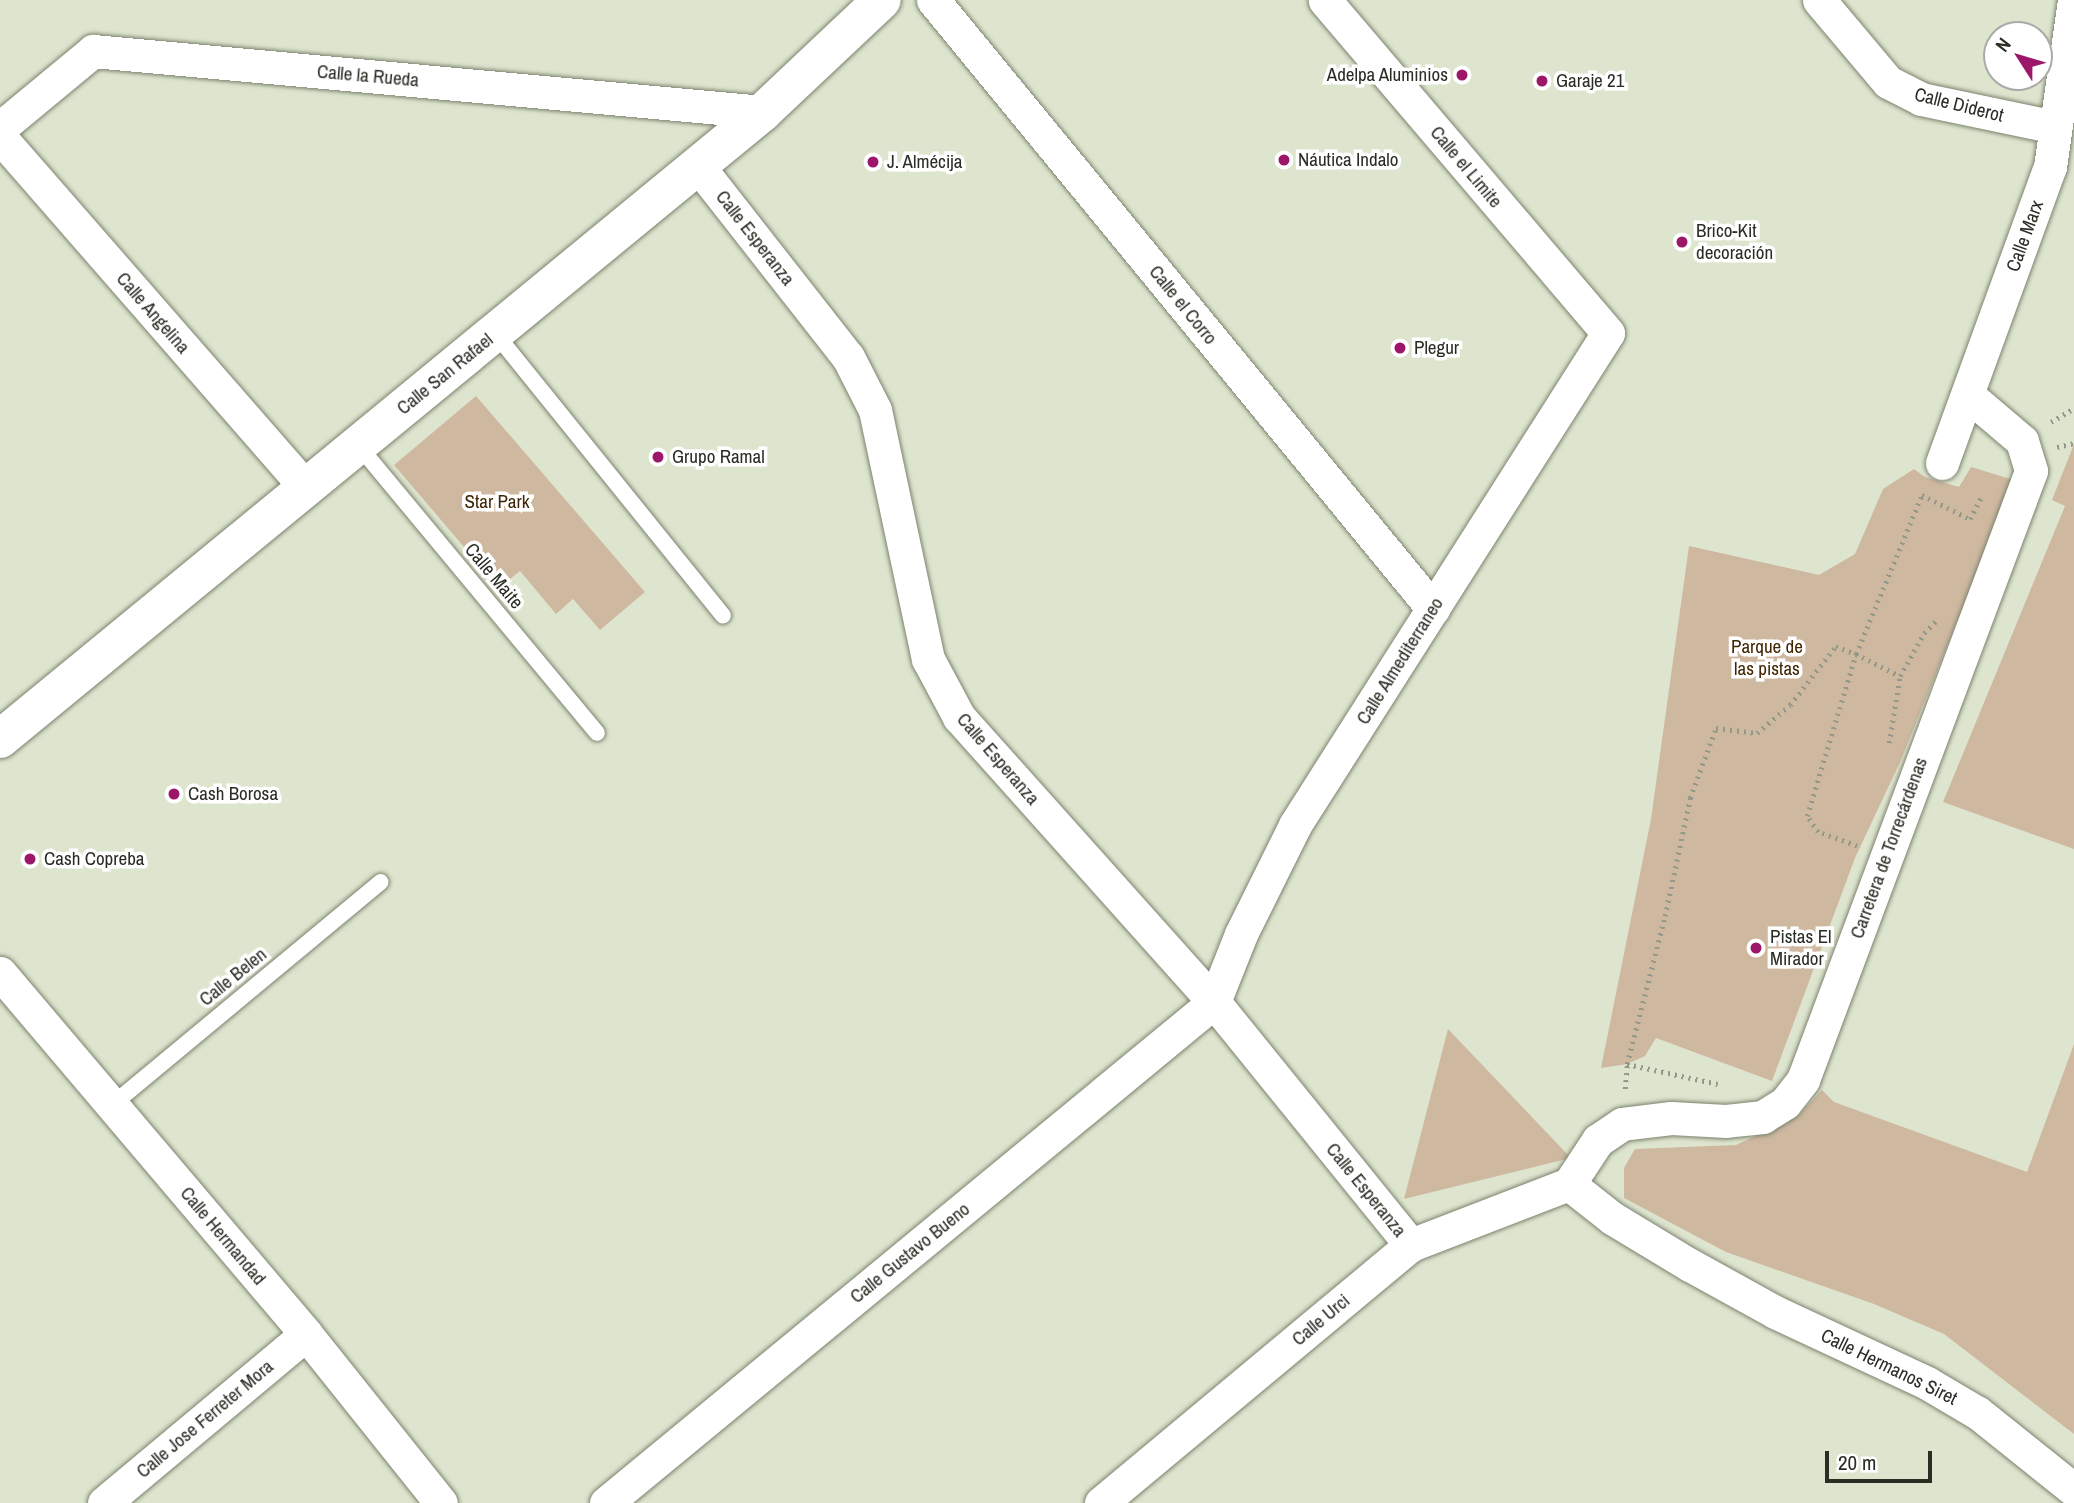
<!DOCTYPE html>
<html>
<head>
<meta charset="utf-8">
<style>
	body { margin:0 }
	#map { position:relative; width:2074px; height:1503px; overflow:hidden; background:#dee5cf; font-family:"Archivo Narrow",sans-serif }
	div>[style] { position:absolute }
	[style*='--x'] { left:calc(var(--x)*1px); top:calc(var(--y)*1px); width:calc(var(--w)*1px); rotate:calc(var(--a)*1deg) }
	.green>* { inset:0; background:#cfb8a0 }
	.path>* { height:4.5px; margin-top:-2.25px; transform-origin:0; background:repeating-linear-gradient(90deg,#939888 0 2px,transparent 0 7px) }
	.roads { filter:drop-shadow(0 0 2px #7c836e) drop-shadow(0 0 2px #7c836e) }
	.service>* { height:16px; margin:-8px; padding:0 8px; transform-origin:8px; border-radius:8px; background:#fff }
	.minor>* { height:33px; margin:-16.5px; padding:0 16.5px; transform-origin:16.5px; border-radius:16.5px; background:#fff }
	.tertiary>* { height:38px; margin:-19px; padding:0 19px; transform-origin:19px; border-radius:19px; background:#fff }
	.dots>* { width:19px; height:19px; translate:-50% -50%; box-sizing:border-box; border:4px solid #fff; border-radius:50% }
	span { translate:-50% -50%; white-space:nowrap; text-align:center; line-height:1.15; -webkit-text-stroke:7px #fff; paint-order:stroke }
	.poi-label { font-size:19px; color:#2a2d24 }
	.right { translate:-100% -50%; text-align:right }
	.left { translate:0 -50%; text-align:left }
	.street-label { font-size:19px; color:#2a2d24 }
	.park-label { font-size:19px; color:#402604 }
	.north { position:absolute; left:1983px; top:21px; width:70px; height:70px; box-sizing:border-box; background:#fff; border:2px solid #aaaba7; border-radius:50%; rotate:307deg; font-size:19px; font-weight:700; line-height:28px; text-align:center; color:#2a2d24 }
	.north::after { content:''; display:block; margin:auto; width:24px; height:32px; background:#9c176a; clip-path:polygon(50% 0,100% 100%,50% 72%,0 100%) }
	.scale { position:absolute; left:1825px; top:1451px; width:107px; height:32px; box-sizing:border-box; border:4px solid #2a2d24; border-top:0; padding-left:9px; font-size:21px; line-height:24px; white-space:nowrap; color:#2a2d24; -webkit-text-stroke:5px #fff; paint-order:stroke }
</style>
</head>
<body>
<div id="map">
	<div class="green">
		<div style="clip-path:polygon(476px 396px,645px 592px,600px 630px,573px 599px,556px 614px,520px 571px,499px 588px,394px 465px)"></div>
		<div style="clip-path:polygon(2074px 444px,2074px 849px,1943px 802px,2065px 506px,2052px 500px)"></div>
		<div style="clip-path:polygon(1971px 467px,2014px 480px,1901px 760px,1855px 858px,1772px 1081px,1656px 1038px,1645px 1056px,1627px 1064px,1601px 1068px,1651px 819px,1689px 546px,1819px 575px,1855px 554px,1883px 489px,1914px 469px,1925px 477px,1959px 487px)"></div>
		<div style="clip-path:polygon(1448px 1029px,1571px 1158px,1404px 1199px)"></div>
		<div style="clip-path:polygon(2074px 1044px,2074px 1434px,1944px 1334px,1874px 1304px,1726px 1252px,1624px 1198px,1624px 1168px,1635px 1149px,1736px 1145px,1798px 1116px,1822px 1090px,1834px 1102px,2027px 1172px)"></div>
	</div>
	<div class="path">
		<div style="--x:2051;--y:422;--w:27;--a:-31"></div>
		<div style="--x:2057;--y:447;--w:17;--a:-13"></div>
		<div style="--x:1889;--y:743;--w:68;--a:-80.7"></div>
		<div style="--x:1900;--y:676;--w:49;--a:-60.8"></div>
		<div style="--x:1924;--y:633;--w:17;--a:-45"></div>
		<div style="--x:1857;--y:846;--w:41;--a:-160.3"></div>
		<div style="--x:1818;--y:832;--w:19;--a:-125"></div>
		<div style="--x:1807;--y:816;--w:169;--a:-73.2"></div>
		<div style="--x:1856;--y:654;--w:49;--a:26.6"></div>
		<div style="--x:1627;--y:1064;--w:93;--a:12.4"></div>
		<div style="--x:1625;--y:1089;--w:25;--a:-85"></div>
		<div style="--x:1627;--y:1064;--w:153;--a:-75.6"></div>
		<div style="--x:1665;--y:916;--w:121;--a:-78"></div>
		<div style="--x:1690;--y:798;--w:75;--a:-69.6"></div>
		<div style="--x:1716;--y:728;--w:41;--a:7"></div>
		<div style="--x:1757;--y:733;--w:43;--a:-40.3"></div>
		<div style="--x:1790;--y:705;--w:75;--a:-52.1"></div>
		<div style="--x:1836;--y:646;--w:22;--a:22"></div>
		<div style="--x:1856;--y:654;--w:172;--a:-67.5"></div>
		<div style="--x:1922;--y:495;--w:54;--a:26.6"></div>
		<div style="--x:1970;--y:519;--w:25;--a:-63"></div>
	</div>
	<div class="roads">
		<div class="service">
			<div style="--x:495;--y:333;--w:363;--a:51.1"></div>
			<div style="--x:358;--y:445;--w:374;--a:50.3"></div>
			<div style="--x:112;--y:1105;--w:349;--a:-39.7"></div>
		</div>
		<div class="minor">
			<div style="--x:933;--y:0;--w:788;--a:50.61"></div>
			<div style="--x:1819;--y:0;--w:107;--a:49.9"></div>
			<div style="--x:1888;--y:82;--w:37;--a:27"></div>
			<div style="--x:1921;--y:99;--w:137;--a:11.8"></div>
			<div style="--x:0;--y:128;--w:121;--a:-39.6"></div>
			<div style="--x:93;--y:51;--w:673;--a:5.2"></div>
			<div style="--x:0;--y:137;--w:466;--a:48.9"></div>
			<div style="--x:698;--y:166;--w:243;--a:51.9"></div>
			<div style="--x:848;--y:357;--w:59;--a:63"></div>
			<div style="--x:875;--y:410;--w:255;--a:78"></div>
			<div style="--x:928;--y:659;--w:66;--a:61.9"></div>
			<div style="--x:959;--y:717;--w:382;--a:48.2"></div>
			<div style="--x:1214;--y:1002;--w:313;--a:51"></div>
			<div style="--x:1968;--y:395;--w:71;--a:40.4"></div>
			<div style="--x:2022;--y:441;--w:31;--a:73"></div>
			<div style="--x:2031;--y:471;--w:650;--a:110.53"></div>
			<div style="--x:1803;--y:1080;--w:29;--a:128"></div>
			<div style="--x:1785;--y:1103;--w:26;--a:148"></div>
			<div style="--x:1763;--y:1117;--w:37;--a:174"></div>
			<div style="--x:1726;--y:1121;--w:55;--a:-176.9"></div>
			<div style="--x:1671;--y:1118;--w:49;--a:173"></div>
			<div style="--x:1622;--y:1124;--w:29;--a:146"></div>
			<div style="--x:1598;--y:1140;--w:53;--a:123.4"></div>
			<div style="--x:1569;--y:1184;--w:55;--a:38.3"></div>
			<div style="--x:1612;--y:1218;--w:91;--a:31.1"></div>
			<div style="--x:1690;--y:1265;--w:97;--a:28.9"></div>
			<div style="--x:1775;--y:1312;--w:168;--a:25"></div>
			<div style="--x:1927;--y:1383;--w:59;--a:30.5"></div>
			<div style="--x:1978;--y:1413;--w:123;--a:38.7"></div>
			<div style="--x:1942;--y:463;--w:315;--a:-70"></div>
			<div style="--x:2050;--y:167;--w:168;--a:-81.8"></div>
			<div style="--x:0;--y:973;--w:473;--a:49.7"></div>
			<div style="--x:306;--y:1334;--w:216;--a:51.4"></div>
			<div style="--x:104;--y:1503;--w:263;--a:-39.9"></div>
			<div style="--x:606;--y:1503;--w:788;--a:-39.49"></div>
			<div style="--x:1214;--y:1002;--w:73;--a:-68.3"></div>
			<div style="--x:1241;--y:934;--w:122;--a:-63.6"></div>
			<div style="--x:1295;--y:825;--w:583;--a:-57.54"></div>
			<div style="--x:1608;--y:333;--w:437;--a:-130.4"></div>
			<div style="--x:1101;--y:1503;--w:403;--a:-39.8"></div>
			<div style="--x:1411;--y:1245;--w:169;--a:-21.1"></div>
		</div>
		<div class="tertiary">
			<div style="--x:0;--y:739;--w:988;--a:-39.41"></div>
			<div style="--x:763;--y:112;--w:163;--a:-43.3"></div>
		</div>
	</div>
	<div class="dots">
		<div style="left:1462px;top:75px;background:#9c176a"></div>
		<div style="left:1542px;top:81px;background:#9c176a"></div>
		<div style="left:1284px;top:160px;background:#9c176a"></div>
		<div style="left:873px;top:162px;background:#9c176a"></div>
		<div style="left:1682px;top:242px;background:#9c176a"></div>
		<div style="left:1400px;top:348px;background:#9c176a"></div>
		<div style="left:658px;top:457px;background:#9c176a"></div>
		<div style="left:174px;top:794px;background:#9c176a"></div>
		<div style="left:30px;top:859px;background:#9c176a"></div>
		<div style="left:1756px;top:948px;background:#9c176a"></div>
	</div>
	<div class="poi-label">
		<span class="right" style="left:1448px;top:75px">Adelpa Aluminios</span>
		<span class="left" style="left:1556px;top:81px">Garaje 21</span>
		<span class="left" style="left:1298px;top:160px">Náutica Indalo</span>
		<span class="left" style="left:887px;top:162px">J. Almécija</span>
		<span class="left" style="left:1696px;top:242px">Brico-Kit<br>decoración</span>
		<span class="left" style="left:1414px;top:348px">Plegur</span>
		<span class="left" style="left:672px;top:457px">Grupo Ramal</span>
		<span class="left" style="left:188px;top:794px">Cash Borosa</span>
		<span class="left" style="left:44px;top:859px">Cash Copreba</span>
		<span class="left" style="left:1770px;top:948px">Pistas El<br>Mirador</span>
	</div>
	<div class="street-label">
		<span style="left:368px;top:76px;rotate:5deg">Calle la Rueda</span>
		<span style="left:1959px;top:105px;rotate:14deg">Calle Diderot</span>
		<span style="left:1466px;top:167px;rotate:50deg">Calle el Limite</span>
		<span style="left:2025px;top:236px;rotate:-70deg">Calle Marx</span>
		<span style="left:755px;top:238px;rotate:52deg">Calle Esperanza</span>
		<span style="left:1183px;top:305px;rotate:51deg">Calle el Corro</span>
		<span style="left:153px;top:313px;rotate:49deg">Calle Angelina</span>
		<span style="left:445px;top:374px;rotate:-39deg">Calle San Rafael</span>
		<span style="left:494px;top:576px;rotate:50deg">Calle Maite</span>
		<span style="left:1400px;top:661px;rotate:-58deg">Calle Almediterraneo</span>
		<span style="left:998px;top:759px;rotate:49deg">Calle Esperanza</span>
		<span style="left:1889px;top:848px;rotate:-70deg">Carretera de Torrecárdenas</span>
		<span style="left:233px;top:977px;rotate:-39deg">Calle Belen</span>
		<span style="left:1366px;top:1190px;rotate:51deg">Calle Esperanza</span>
		<span style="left:223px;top:1236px;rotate:50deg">Calle Hermandad</span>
		<span style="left:910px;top:1253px;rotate:-39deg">Calle Gustavo Bueno</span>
		<span style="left:1321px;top:1320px;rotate:-40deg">Calle Urci</span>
		<span style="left:1889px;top:1367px;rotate:26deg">Calle Hermanos Siret</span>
		<span style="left:205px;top:1419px;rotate:-40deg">Calle Jose Ferreter Mora</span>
	</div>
	<div class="park-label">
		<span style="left:497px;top:502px">Star Park</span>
		<span style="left:1767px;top:658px">Parque de<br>las pistas</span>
	</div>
	<div class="north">N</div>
	<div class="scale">20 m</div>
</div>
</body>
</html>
